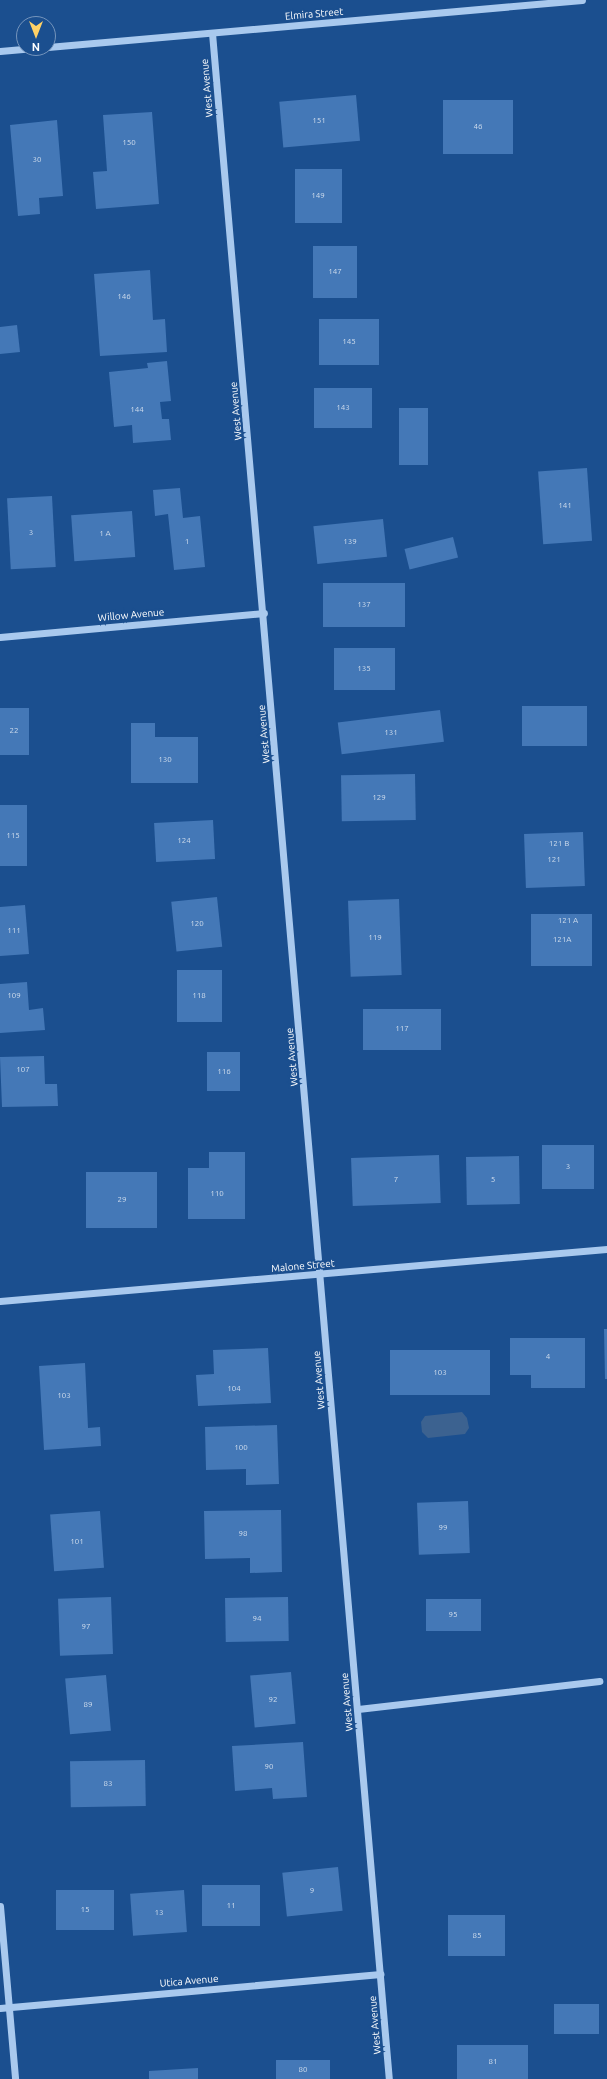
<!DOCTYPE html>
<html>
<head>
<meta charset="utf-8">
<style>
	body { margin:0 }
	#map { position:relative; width:607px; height:2079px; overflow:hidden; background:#1b4f8f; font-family:Ubuntu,sans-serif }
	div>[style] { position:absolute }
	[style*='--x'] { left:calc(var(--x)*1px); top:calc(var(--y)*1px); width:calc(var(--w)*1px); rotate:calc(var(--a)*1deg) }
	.water>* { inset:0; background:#3c6290 }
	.building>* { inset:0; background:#4478b7; transform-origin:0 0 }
	.minor>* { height:7px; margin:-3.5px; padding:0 3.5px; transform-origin:3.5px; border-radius:3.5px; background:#a9c9ee }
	span { translate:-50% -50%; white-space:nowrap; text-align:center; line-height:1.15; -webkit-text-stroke:4px #1b4f8f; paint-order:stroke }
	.number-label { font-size:8px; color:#d0dded }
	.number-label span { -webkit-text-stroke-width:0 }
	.street-label { font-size:10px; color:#fff }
	.north { position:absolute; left:16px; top:16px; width:40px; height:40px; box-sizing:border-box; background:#1b4f8f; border:1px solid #7695bc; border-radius:50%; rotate:180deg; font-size:11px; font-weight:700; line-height:16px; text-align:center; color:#fff }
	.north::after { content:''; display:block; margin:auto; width:14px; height:18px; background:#ffd166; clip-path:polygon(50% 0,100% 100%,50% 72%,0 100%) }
</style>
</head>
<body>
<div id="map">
	<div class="water">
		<div style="clip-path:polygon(462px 1412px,467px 1418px,469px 1428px,465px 1434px,428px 1438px,422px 1432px,421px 1422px,425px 1416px)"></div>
	</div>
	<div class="building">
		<div style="left:356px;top:95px;width:46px;height:77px;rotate:85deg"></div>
		<div style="left:443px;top:100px;width:70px;height:54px"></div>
		<div style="clip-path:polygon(152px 112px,159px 204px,96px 209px,93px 172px,107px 171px,103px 115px)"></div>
		<div style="clip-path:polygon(57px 120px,63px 196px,39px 198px,40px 214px,18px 216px,10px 125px)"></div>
		<div style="left:295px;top:169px;width:47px;height:54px"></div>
		<div style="left:313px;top:246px;width:44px;height:52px"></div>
		<div style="clip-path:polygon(150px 270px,153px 320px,165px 319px,167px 352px,100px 356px,94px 274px)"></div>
		<div style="left:319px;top:319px;width:60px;height:46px"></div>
		<div style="clip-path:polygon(17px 325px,20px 352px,0 354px,0 327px)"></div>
		<div style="clip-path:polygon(167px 361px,171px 401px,160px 402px,162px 419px,169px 419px,171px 440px,133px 443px,132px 425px,114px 427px,109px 372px,148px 368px,147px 363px)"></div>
		<div style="left:314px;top:388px;width:58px;height:40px"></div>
		<div style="left:399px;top:408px;width:29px;height:57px"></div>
		<div style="left:587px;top:468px;width:73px;height:49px;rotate:86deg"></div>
		<div style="clip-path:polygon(180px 488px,183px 518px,200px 516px,205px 567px,174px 570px,168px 514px,155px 516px,153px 490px)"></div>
		<div style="left:52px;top:496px;width:71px;height:45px;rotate:87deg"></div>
		<div style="left:132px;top:511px;width:46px;height:61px;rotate:86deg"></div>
		<div style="left:383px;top:519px;width:38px;height:70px;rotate:84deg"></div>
		<div style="left:453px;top:537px;width:21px;height:50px;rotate:76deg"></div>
		<div style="left:323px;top:583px;width:82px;height:44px"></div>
		<div style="left:334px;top:648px;width:61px;height:42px"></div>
		<div style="left:522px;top:706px;width:65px;height:40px"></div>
		<div style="left:0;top:708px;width:29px;height:47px"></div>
		<div style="left:440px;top:710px;width:32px;height:103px;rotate:83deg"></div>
		<div style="clip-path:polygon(131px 723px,155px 723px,155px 737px,198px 737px,198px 783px,131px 783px)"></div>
		<div style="left:415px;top:774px;width:46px;height:74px;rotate:89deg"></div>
		<div style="left:0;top:805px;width:27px;height:61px"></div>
		<div style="left:213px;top:820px;width:39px;height:59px;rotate:87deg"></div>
		<div style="left:583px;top:832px;width:54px;height:59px;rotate:88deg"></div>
		<div style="left:217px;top:897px;width:50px;height:46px;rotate:84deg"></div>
		<div style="left:399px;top:899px;width:76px;height:51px;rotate:88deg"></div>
		<div style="clip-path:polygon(25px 905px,29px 954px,0 956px,0 907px)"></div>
		<div style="left:531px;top:914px;width:61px;height:52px"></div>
		<div style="left:177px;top:970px;width:45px;height:52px"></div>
		<div style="clip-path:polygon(27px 982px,29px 1010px,43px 1008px,45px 1030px,0 1033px,0 984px)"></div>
		<div style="left:363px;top:1009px;width:78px;height:41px"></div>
		<div style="left:207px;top:1052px;width:33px;height:39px"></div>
		<div style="clip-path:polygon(44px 1056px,45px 1084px,57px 1084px,58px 1106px,2px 1107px,0 1057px)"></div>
		<div style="left:594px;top:1145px;width:44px;height:52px;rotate:90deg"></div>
		<div style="clip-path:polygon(209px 1152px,245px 1152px,245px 1219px,188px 1219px,188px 1168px,209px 1168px)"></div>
		<div style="left:439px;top:1155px;width:48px;height:88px;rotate:88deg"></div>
		<div style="left:519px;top:1156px;width:48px;height:53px;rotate:89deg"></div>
		<div style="left:157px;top:1172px;width:56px;height:71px;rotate:90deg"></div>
		<div style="clip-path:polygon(604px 1329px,607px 1329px,607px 1379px,605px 1379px)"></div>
		<div style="clip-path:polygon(510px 1338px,585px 1338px,585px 1388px,531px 1388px,531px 1375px,510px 1375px)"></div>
		<div style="clip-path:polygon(268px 1348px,271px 1403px,198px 1406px,196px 1375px,214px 1374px,213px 1350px)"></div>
		<div style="left:390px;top:1350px;width:100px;height:45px"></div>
		<div style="clip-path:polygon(85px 1363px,88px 1428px,100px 1427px,101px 1446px,44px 1450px,39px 1366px)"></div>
		<div style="clip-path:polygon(277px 1425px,279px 1484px,246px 1485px,246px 1469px,206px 1470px,205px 1427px)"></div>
		<div style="left:468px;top:1501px;width:52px;height:51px;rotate:88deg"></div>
		<div style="clip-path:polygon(281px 1510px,282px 1572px,250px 1573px,250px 1558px,205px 1559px,204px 1511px)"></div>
		<div style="left:100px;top:1511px;width:57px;height:50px;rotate:86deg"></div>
		<div style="left:111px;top:1597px;width:57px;height:53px;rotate:88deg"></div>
		<div style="left:288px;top:1597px;width:44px;height:63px;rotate:89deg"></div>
		<div style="left:426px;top:1599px;width:55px;height:32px"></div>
		<div style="left:291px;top:1672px;width:52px;height:41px;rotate:85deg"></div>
		<div style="left:106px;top:1675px;width:56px;height:41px;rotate:85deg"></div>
		<div style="clip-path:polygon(303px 1742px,307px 1797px,273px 1799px,272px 1788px,235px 1791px,232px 1746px)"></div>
		<div style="left:145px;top:1760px;width:46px;height:75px;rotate:89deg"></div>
		<div style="left:338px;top:1867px;width:44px;height:56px;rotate:84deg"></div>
		<div style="left:202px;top:1885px;width:58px;height:41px"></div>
		<div style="left:56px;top:1890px;width:58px;height:40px"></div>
		<div style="left:184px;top:1890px;width:42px;height:54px;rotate:86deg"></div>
		<div style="left:448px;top:1915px;width:57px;height:41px"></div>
		<div style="left:554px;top:2004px;width:45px;height:30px"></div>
		<div style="left:457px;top:2045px;width:71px;height:34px"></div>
		<div style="left:330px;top:2060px;width:19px;height:54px;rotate:90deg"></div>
		<div style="clip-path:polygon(198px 2068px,198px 2079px,149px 2079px,149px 2071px)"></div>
	</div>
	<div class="minor">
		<div style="--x:212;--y:33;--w:2054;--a:85.06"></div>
		<div style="--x:48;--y:47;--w:536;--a:-5.03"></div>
		<div style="--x:0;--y:51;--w:37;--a:-5"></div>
		<div style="--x:0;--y:637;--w:265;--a:-5.2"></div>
		<div style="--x:0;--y:1301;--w:609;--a:-4.9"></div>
		<div style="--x:358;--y:1709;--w:243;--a:-6.6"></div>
		<div style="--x:0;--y:1906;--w:174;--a:85"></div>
		<div style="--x:0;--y:2008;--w:382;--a:-5.1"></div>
	</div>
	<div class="number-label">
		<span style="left:319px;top:121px">151</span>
		<span style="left:478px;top:127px">46</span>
		<span style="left:129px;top:143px">150</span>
		<span style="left:37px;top:160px">30</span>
		<span style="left:318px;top:196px">149</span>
		<span style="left:335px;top:272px">147</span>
		<span style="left:124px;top:297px">146</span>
		<span style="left:349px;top:342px">145</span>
		<span style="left:343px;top:408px">143</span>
		<span style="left:137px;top:410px">144</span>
		<span style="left:565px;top:506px">141</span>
		<span style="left:31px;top:533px">3</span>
		<span style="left:105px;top:534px">1 A</span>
		<span style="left:187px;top:542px">1</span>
		<span style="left:350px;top:542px">139</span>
		<span style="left:364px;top:605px">137</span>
		<span style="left:364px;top:669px">135</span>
		<span style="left:14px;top:731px">22</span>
		<span style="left:391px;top:733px">131</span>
		<span style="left:165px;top:760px">130</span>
		<span style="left:379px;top:798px">129</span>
		<span style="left:13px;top:836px">115</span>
		<span style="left:184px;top:841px">124</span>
		<span style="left:559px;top:844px">121 B</span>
		<span style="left:554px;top:860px">121</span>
		<span style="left:568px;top:921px">121 A</span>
		<span style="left:197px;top:924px">120</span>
		<span style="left:14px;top:931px">111</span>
		<span style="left:375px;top:938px">119</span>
		<span style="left:562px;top:940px">121A</span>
		<span style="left:14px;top:996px">109</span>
		<span style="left:199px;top:996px">118</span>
		<span style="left:402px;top:1029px">117</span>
		<span style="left:23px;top:1070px">107</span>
		<span style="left:224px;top:1072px">116</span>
		<span style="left:568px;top:1167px">3</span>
		<span style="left:396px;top:1180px">7</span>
		<span style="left:493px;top:1180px">5</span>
		<span style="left:217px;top:1194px">110</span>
		<span style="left:122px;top:1200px">29</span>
		<span style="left:548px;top:1357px">4</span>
		<span style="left:440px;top:1373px">103</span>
		<span style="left:234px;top:1389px">104</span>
		<span style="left:64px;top:1396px">103</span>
		<span style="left:241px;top:1448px">100</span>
		<span style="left:443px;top:1528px">99</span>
		<span style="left:243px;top:1534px">98</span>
		<span style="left:77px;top:1542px">101</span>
		<span style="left:453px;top:1615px">95</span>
		<span style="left:257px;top:1619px">94</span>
		<span style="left:86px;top:1627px">97</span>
		<span style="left:273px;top:1700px">92</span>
		<span style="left:88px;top:1705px">89</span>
		<span style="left:269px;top:1767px">90</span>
		<span style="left:108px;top:1784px">83</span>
		<span style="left:312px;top:1891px">9</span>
		<span style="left:231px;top:1906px">11</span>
		<span style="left:85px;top:1910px">15</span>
		<span style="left:159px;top:1913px">13</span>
		<span style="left:477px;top:1936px">85</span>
		<span style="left:493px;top:2062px">81</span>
		<span style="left:303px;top:2070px">80</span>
	</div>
	<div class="street-label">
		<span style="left:314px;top:14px;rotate:-5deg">Elmira Street</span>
		<span style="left:207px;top:88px;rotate:-95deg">West Avenue</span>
		<span style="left:236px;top:411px;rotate:-95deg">West Avenue</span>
		<span style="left:131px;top:615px;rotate:-5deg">Willow Avenue</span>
		<span style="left:264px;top:734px;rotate:-95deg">West Avenue</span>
		<span style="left:292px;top:1057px;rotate:-95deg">West Avenue</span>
		<span style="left:303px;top:1266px;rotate:-5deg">Malone Street</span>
		<span style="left:319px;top:1380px;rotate:-95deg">West Avenue</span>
		<span style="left:347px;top:1702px;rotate:-95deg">West Avenue</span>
		<span style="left:189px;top:1981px;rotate:-5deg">Utica Avenue</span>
		<span style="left:375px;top:2025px;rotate:-95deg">West Avenue</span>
	</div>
	<div class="north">N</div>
</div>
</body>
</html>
